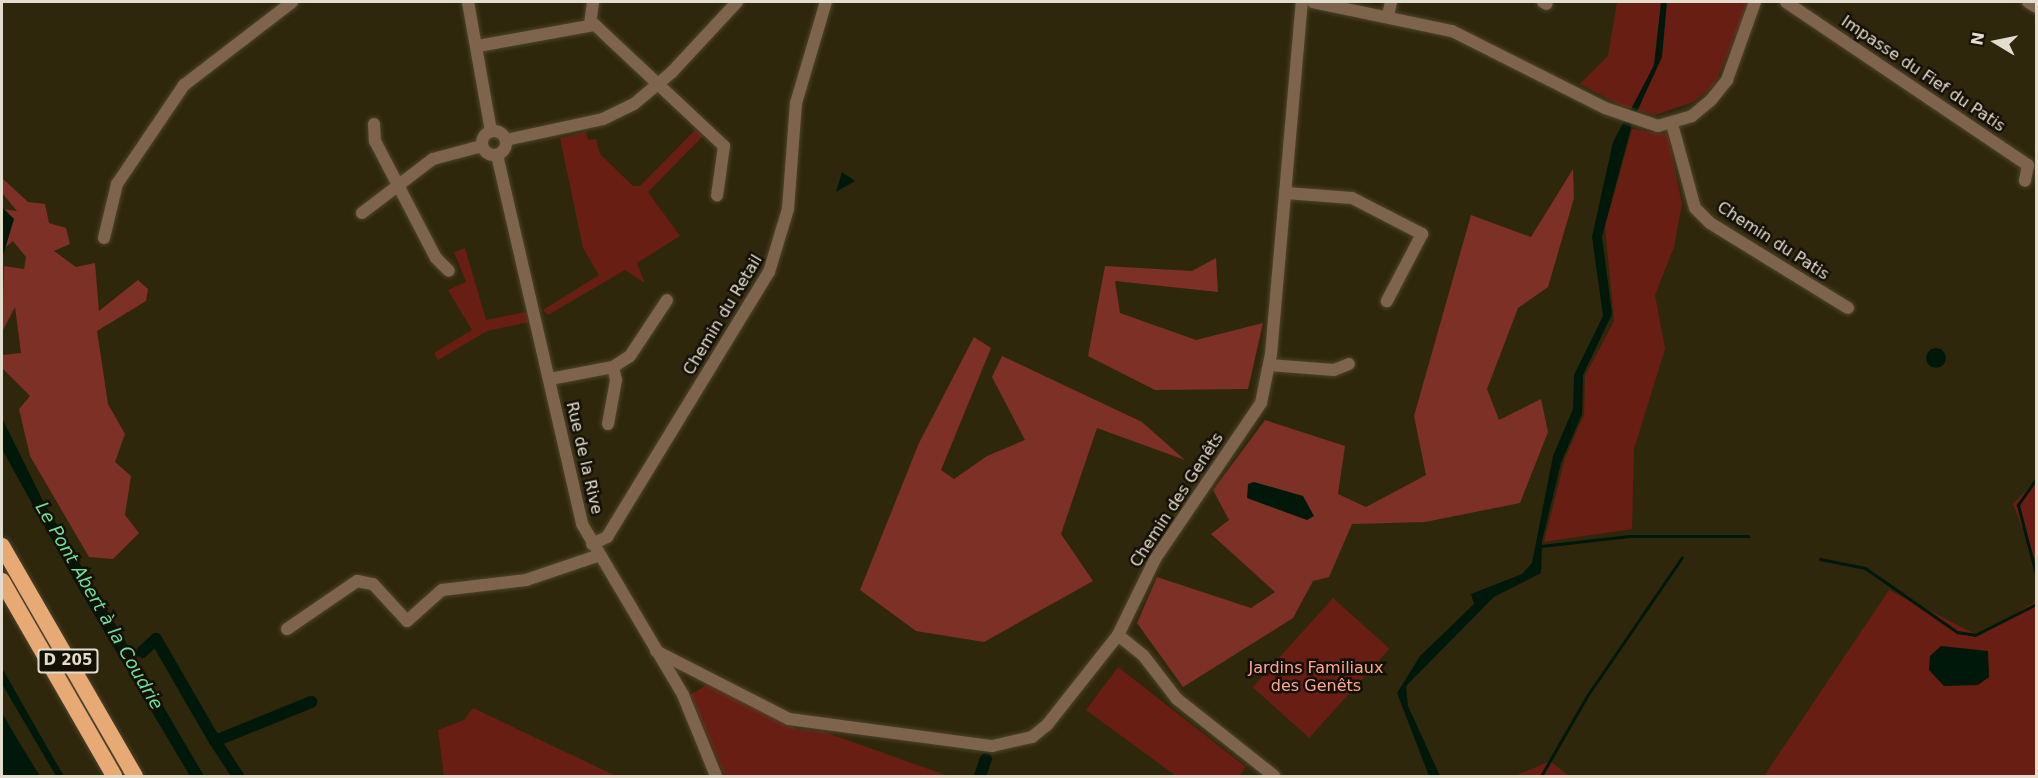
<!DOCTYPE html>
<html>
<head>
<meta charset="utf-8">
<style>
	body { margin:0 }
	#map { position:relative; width:2038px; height:778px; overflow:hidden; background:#2f270c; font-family:"DejaVu Sans",sans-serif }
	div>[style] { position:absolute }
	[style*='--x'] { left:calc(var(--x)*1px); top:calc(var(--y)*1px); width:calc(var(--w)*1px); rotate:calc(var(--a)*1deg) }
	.green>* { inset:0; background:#681e13; transform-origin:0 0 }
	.forest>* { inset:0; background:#7d3025 }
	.water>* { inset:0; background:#00180a }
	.round { border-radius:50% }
	.stream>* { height:3px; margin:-1.5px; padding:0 1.5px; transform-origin:1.5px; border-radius:1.5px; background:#00180a }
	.canal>* { height:12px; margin:-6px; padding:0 6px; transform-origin:6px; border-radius:6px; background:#00180a }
	.roads { filter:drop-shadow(0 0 2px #4c442b) drop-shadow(0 0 2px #4c442b) }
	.minor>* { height:12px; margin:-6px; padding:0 6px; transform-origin:6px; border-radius:6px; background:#7f644d }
	.minor>.ring { margin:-6px; padding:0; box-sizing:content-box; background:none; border:12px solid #7f644d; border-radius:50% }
	.trunk>* { height:16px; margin:-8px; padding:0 8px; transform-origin:8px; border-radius:8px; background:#e8aa74 }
	span { translate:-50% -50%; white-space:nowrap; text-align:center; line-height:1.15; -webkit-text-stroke:5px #141006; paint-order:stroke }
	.shield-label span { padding:2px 4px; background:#141006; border:2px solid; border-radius:4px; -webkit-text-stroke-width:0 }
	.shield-label { font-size:15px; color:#e2ddcd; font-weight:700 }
	.street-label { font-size:16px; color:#e2ddcd }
	.park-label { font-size:16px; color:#ffa493 }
	.water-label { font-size:18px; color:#6ede9e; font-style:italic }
	.frame { position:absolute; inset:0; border:3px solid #e2ddcd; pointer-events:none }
	.north { position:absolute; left:1966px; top:12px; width:60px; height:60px; -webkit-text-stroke:4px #141006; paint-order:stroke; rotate:280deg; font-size:16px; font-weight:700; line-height:24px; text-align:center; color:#e2ddcd }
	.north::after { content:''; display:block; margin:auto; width:21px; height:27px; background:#e2ddcd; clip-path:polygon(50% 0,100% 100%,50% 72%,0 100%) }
</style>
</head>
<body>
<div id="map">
	<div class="green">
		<div style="clip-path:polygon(1617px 2px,1750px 2px,1714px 86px,1693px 102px,1655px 115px,1624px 107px,1580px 84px,1608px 56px)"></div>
		<div style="clip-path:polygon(696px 129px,703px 136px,648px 192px,680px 236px,637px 263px,645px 283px,625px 270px,548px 315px,543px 310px,599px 275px,583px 248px,560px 138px,586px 132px,588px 140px,596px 139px,600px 154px,633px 186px,640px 186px)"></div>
		<div style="clip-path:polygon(1632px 129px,1668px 134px,1682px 204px,1674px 247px,1655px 295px,1665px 349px,1634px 449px,1632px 529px,1544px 542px,1565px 458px,1584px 415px,1585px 376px,1614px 321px,1605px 226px)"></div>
		<div style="clip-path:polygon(465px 248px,486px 320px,526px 312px,529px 322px,487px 331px,438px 360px,434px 353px,472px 330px,448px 290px,466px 282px,454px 252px)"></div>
		<div style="clip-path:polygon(2036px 480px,2036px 562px,2013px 504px)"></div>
		<div style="clip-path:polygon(1889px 590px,1979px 636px,2036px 601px,2036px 776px,1764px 776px)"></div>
		<div style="left:1333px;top:598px;width:76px;height:120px;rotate:42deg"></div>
		<div style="clip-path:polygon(1118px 667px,1246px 767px,1239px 776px,1176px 776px,1086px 710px)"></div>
		<div style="clip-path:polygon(708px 684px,797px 729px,822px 731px,948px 776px,725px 776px,690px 695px)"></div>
		<div style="clip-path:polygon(473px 708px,616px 776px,444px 776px,438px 730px,464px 720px)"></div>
		<div style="clip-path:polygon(1550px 761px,1569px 776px,1515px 776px)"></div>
	</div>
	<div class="forest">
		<div style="clip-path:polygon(1573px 169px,1574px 198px,1548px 287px,1518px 308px,1487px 389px,1499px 420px,1541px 399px,1548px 432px,1520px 503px,1425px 522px,1352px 524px,1329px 577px,1313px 581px,1293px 618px,1183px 687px,1137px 623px,1157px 577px,1251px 608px,1275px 592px,1211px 534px,1229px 520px,1213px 490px,1265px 420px,1345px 446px,1338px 494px,1366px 507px,1426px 475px,1414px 416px,1471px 215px,1531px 237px)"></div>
		<div style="clip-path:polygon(2px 178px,28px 202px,45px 204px,49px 223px,66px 228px,70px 244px,54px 251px,76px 267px,95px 263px,99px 311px,138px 280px,148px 289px,146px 301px,97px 331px,108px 404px,125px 434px,115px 462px,131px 476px,125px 515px,139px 533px,113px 559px,89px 557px,30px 456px,19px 409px,30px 396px,2px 368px,2px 355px,21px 353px,15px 307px,2px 332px,4px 266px,24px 269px,26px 257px,13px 241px,2px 250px,2px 209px,17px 211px,2px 193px)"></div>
		<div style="clip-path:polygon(1216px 258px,1218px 292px,1115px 281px,1120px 313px,1196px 340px,1263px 323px,1248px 389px,1155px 390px,1088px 356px,1105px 266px,1192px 271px)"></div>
		<div style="clip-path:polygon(974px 337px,991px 348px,941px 470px,954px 479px,987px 456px,1025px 440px,992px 377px,1002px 356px,1142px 422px,1185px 460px,1097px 428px,1061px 534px,1093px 581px,984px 642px,916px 631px,860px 590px,919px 443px)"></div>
	</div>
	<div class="water">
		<div style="clip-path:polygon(1661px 2px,1667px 2px,1662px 57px,1635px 116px,1629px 113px,1654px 65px)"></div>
		<div style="clip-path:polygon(1624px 121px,1632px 124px,1602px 237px,1612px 314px,1583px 375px,1582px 414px,1561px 463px,1542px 541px,1541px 573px,1494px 597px,1406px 686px,1408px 706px,1440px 776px,1429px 776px,1397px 693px,1420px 656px,1474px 604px,1471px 594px,1522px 574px,1532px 563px,1553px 456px,1573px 409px,1574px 375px,1603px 316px,1592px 237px,1613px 142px)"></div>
		<div style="clip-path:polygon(842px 172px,855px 181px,836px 192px)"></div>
		<div style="clip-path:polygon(2px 207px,14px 219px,2px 259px)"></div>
		<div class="round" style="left:1926px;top:348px;width:20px;height:20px"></div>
		<div style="clip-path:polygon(2px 418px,42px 499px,204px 776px,190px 776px,79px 589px,2px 449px)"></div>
		<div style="clip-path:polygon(1254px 482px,1303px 496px,1314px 516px,1307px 520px,1247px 498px,1248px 484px)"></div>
		<div style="clip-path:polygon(1941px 646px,1988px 651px,1989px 677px,1978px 685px,1944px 686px,1929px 670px,1930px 656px)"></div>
		<div style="clip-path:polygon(2px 668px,51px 754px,64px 776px,56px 776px,2px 684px)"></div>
		<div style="clip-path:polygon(2px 713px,19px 742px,40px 776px,2px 776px)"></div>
	</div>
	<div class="stream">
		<div style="--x:2036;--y:479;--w:32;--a:125"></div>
		<div style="--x:2018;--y:505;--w:71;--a:75.4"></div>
		<div style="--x:1541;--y:546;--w:89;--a:-6.5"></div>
		<div style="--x:1629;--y:536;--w:119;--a:0"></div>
		<div style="--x:1820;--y:559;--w:46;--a:11.3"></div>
		<div style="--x:1865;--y:568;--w:112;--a:34.8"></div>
		<div style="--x:1957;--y:632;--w:18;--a:9"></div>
		<div style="--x:1975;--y:635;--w:68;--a:-26.9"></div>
		<div style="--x:1541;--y:776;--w:92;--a:-60.1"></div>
		<div style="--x:1587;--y:696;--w:168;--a:-55.6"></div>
	</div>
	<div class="canal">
		<div style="--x:142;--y:652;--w:19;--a:-43"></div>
		<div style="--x:156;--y:639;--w:118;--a:60"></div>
		<div style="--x:238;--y:776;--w:42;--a:-123.3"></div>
		<div style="--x:215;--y:741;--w:104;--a:-22.1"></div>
		<div style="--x:980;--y:776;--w:18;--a:-71"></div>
	</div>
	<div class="roads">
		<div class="minor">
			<div style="--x:468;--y:2;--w:131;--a:79.9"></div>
			<div style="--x:1313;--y:2;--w:142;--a:11.8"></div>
			<div style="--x:1452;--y:31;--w:171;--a:26.7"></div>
			<div style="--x:1605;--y:108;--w:56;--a:18.8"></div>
			<div style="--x:1658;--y:126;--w:35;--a:-16"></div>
			<div style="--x:1692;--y:116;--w:25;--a:-40"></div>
			<div style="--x:1711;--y:100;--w:26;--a:-51"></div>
			<div style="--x:1727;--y:80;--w:83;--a:-70.3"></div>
			<div style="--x:1543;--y:2;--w:4;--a:27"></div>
			<div style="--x:1786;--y:2;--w:292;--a:34"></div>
			<div style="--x:2028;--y:165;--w:16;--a:101"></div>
			<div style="--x:2028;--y:2;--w:9;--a:32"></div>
			<div style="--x:1388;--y:15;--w:13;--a:-77"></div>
			<div style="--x:590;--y:24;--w:22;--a:-82"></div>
			<div style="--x:478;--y:46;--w:119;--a:-10.2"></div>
			<div style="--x:595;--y:25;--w:177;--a:43.2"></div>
			<div style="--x:724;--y:146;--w:50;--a:98"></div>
			<div style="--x:374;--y:124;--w:17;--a:87"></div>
			<div style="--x:375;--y:141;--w:132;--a:62.5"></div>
			<div style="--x:436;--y:258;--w:18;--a:45"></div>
			<div style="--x:1672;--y:124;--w:87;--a:74.7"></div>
			<div style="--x:1695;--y:208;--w:21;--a:45"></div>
			<div style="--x:1710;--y:223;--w:162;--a:31.6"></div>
			<div class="ring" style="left:482px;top:131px;width:12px;height:12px"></div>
			<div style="--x:506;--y:140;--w:99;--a:-12.2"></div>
			<div style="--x:603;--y:119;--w:34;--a:-26"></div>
			<div style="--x:634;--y:104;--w:50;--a:-40.1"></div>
			<div style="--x:672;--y:72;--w:96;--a:-47.1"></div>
			<div style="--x:497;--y:155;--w:379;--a:77"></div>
			<div style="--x:582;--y:524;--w:199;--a:59.4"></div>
			<div style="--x:683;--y:695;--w:87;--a:67.8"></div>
			<div style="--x:1286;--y:193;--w:66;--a:4.3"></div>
			<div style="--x:1352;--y:198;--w:79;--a:27.2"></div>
			<div style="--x:1422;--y:234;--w:76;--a:117.6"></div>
			<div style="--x:362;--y:213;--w:89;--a:-37.3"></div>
			<div style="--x:433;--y:159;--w:51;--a:-14.9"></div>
			<div style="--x:104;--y:238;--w:56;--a:-76.5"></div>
			<div style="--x:117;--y:184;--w:120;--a:-55.9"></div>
			<div style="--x:184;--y:85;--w:136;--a:-37.5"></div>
			<div style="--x:1269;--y:365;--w:65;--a:4.4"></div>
			<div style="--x:1334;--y:370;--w:16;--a:-22"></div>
			<div style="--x:550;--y:379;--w:64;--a:-10.8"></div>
			<div style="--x:613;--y:367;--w:20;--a:-33"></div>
			<div style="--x:630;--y:356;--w:67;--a:-56.5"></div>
			<div style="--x:608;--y:424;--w:45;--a:-79.7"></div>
			<div style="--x:616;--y:380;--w:13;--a:-103"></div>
			<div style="--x:592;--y:544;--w:17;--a:-25"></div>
			<div style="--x:607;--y:537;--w:311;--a:-58.6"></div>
			<div style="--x:769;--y:272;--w:66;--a:-73.2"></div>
			<div style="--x:788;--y:209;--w:106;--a:-85.7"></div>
			<div style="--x:796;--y:103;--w:105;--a:-73.5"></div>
			<div style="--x:287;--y:629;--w:85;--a:-34.4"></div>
			<div style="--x:357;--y:581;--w:16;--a:11"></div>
			<div style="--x:373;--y:584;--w:50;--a:47.4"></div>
			<div style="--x:407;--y:621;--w:47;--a:-41.5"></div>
			<div style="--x:442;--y:590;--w:85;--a:-6.8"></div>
			<div style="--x:526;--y:580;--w:78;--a:-18.7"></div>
			<div style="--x:1118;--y:635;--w:32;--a:39"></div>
			<div style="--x:1143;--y:655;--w:56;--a:52.3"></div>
			<div style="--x:1177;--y:699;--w:124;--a:38.4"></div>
			<div style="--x:656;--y:651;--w:149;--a:27.1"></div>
			<div style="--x:789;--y:719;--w:205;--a:7.6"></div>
			<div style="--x:992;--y:746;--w:41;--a:-12.7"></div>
			<div style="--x:1032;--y:737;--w:19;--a:-39"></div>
			<div style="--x:1047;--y:725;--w:115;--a:-51.7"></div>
			<div style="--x:1118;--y:635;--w:85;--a:-64"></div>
			<div style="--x:1155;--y:559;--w:189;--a:-55.8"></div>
			<div style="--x:1261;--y:403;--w:50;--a:-78.5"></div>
			<div style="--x:1271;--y:354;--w:353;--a:-85"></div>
		</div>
		<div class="trunk">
			<div style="--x:2;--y:546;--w:266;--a:60"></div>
			<div style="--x:2;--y:581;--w:225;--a:60.1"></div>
		</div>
	</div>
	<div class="shield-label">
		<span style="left:68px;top:661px">D 205</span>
	</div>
	<div class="street-label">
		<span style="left:1923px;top:74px;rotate:34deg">Impasse du Fief du Patis</span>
		<span style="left:1773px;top:241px;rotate:33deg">Chemin du Patis</span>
		<span style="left:723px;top:315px;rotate:-59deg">Chemin du Retail</span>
		<span style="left:584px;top:458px;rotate:77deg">Rue de la Rive</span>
		<span style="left:1177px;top:500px;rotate:-57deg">Chemin des Genêts</span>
	</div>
	<div class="park-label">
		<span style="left:1316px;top:677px">Jardins Familiaux<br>des Genêts</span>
	</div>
	<div class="water-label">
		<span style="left:99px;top:606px;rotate:60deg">Le Pont Abert à la Coudrie</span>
	</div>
	<div class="frame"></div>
	<div class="north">N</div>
</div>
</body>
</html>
